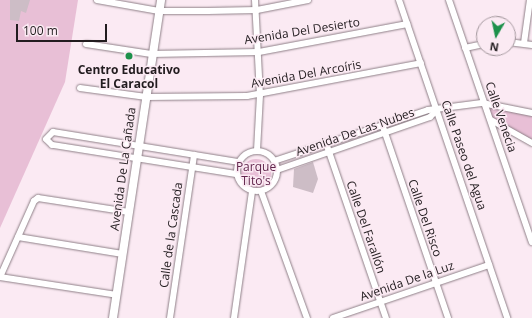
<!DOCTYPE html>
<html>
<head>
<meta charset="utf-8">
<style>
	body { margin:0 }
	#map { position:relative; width:532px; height:318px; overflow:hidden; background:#fbeaf3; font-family:"Open Sans",sans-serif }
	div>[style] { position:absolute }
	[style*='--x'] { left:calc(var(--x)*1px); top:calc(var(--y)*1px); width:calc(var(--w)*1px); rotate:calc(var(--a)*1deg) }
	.green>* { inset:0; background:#e8bfd6 }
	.round { border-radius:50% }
	.building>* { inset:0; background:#cdbdc6 }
	.roads { filter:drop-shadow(0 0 1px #8f8088) drop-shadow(0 0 1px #8f8088) }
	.minor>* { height:6px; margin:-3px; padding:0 3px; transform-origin:3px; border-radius:3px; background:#fff }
	.minor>.ring { margin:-3px; padding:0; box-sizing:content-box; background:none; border:6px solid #fff; border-radius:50% }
	.major>* { height:8px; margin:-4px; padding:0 4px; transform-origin:4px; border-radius:4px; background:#fff }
	.dots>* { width:11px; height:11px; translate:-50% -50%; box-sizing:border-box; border:2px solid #fbeaf3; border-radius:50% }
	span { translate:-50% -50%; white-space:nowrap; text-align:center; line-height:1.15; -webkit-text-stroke:3px #fbeaf3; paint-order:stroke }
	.street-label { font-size:12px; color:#221c1f }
	.poi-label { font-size:12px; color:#221c1f; font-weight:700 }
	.park-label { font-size:12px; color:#61254c }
	.north { position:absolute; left:476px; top:16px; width:40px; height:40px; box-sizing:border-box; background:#fbeaf3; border:1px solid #a4989e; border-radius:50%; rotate:189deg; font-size:11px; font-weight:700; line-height:16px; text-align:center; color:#221c1f }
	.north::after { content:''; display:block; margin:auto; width:14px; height:18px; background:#1d914b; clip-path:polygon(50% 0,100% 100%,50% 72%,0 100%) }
	.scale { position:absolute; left:16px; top:24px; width:91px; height:18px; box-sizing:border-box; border:2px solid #221c1f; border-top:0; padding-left:5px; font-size:12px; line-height:14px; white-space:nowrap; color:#221c1f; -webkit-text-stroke:3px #fbeaf3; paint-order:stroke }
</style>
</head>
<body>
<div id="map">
	<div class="green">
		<div style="clip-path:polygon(0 0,78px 0,65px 82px,0 228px)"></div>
		<div style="clip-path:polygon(484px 101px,532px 112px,532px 142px,489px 116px)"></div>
		<div class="round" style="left:241px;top:159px;width:30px;height:30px"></div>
	</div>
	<div class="building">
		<div style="clip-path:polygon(10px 0,30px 0,26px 13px,21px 11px,19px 21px,10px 20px)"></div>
		<div style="clip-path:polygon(313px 162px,318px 179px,313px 193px,293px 187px,294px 169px)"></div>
	</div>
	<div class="roads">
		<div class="minor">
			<div style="--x:97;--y:0;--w:63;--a:10.1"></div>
			<div style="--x:159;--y:11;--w:49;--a:0"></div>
			<div style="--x:208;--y:11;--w:49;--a:-1.2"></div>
			<div style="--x:257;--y:10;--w:52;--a:-11.1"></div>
			<div style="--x:255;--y:0;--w:95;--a:87"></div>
			<div style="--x:260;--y:95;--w:56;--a:93.1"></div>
			<div style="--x:399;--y:0;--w:336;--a:71.2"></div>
			<div style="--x:449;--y:0;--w:256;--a:71.1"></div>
			<div style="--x:508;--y:42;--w:24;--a:7"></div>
			<div style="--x:524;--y:43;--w:43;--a:-82.1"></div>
			<div style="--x:86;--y:44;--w:66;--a:8.7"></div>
			<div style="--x:151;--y:54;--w:108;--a:-1.1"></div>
			<div style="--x:259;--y:52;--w:151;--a:-10.7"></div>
			<div style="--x:465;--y:48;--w:19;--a:-12"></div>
			<div style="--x:80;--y:88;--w:67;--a:7.8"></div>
			<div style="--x:146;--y:97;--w:101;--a:-0.6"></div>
			<div style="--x:247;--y:96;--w:177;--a:-10.7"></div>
			<div style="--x:491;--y:120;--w:47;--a:29.3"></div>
			<div style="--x:382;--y:124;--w:205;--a:71.2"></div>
			<div style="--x:326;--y:143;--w:185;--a:71.1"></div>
			<div class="ring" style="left:237px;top:151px;width:34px;height:34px"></div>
			<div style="--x:274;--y:161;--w:162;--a:-18.3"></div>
			<div style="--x:428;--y:110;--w:54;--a:-7.4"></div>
			<div style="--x:482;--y:103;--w:51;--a:11.3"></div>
			<div style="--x:277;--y:170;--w:162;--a:-19.1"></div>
			<div style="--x:430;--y:117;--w:10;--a:-45"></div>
			<div style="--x:236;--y:174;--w:186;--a:-171"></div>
			<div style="--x:52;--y:145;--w:8;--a:-135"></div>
			<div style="--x:46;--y:139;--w:10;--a:-45"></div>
			<div style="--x:53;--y:132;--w:187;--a:9.2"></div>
			<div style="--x:261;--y:191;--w:135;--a:70.1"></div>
			<div style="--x:18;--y:237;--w:106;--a:9.2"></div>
			<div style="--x:0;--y:277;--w:83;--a:-65.9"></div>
			<div style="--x:34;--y:201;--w:5;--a:-37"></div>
			<div style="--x:38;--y:198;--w:92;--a:8.7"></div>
			<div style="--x:0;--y:277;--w:118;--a:8.7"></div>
			<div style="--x:170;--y:318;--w:165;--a:-81.6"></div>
			<div style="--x:234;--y:318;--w:128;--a:-81.9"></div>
			<div style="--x:333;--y:318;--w:165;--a:-18.8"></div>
		</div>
		<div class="major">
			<div style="--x:113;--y:318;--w:322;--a:-81.4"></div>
		</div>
	</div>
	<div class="dots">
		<div style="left:129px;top:56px;background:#1d914b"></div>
	</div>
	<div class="street-label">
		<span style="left:302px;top:31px;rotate:-9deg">Avenida Del Desierto</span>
		<span style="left:306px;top:74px;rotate:-10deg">Avenida Del Arcoíris</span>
		<span style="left:501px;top:117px;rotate:71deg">Calle Venecia</span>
		<span style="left:355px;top:132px;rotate:-19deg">Avenida De Las Nubes</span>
		<span style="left:464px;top:155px;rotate:71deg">Calle Paseo del Agua</span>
		<span style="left:123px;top:169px;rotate:-82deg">Avenida De La Cañada</span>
		<span style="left:425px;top:218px;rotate:71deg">Calle Del Risco</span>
		<span style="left:366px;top:227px;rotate:71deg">Calle Del Farallón</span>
		<span style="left:171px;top:235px;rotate:-82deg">Calle de la Cascada</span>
		<span style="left:407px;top:281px;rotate:-19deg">Avenida De la Luz</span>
	</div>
	<div class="poi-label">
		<span style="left:129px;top:77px">Centro Educativo<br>El Caracol</span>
	</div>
	<div class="park-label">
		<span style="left:256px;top:174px">Parque<br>Tito's</span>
	</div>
	<div class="north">N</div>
	<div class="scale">100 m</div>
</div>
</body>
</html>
